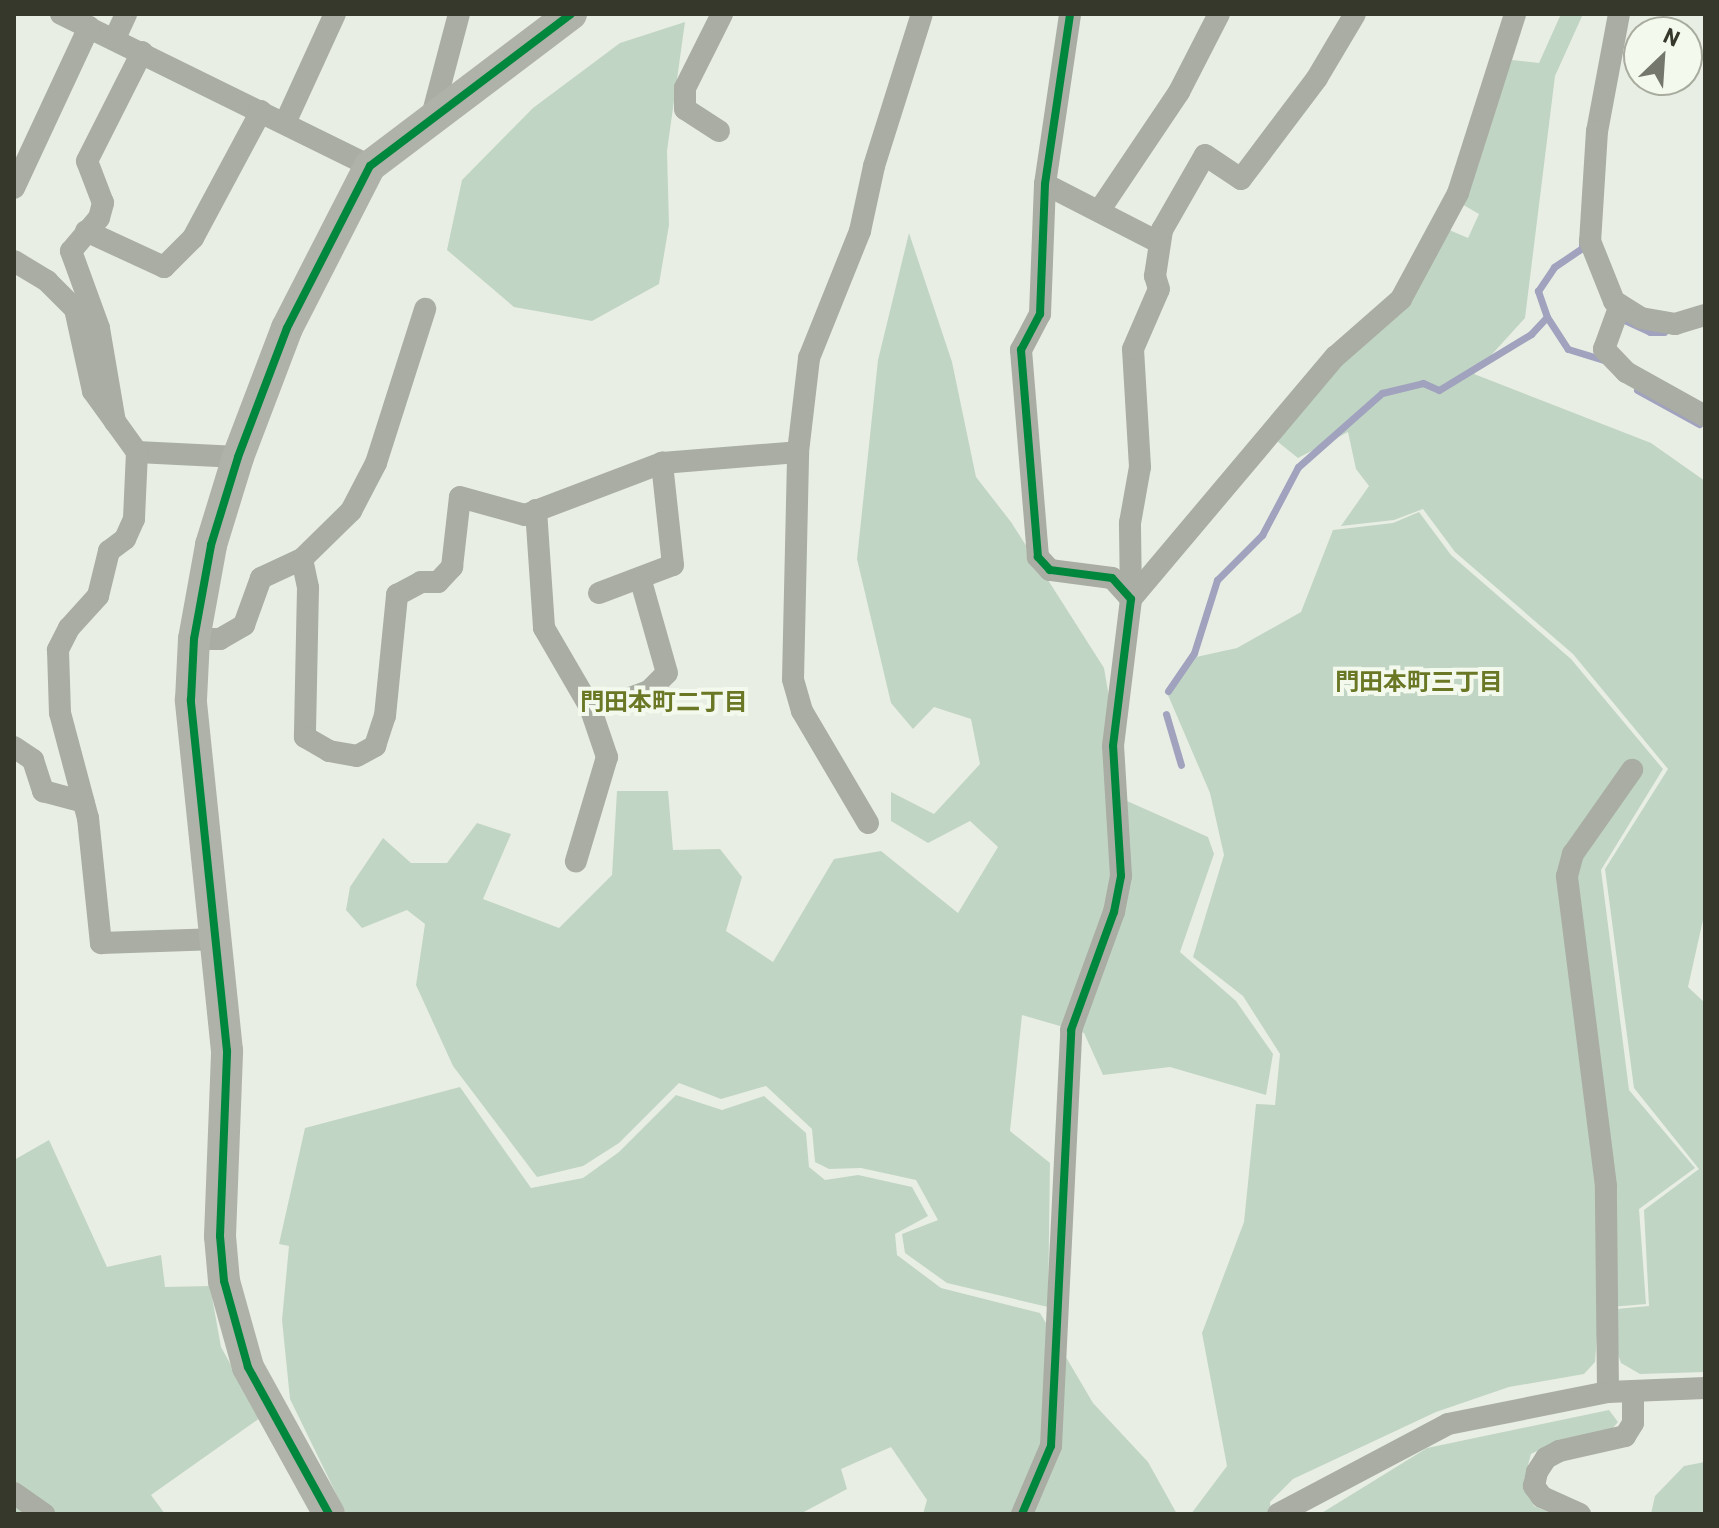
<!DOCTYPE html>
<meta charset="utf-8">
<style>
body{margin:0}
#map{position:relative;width:1719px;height:1528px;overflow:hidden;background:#e9eee4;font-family:Barlow,"Noto Sans JP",sans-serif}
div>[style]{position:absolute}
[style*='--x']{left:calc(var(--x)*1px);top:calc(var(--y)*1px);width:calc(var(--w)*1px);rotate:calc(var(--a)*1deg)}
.green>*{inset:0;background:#c1d5c4}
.stream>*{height:7px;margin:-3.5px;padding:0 3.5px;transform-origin:3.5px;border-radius:3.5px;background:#a0a2be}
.street>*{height:22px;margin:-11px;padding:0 11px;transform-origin:11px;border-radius:11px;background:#a9ada3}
.secondary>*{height:32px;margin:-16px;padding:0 16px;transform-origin:16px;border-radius:16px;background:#afb2a8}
.cycleway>*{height:8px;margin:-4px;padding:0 4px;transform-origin:4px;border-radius:4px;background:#00873e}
span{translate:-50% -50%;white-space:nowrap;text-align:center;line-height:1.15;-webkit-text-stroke:8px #f4f9ed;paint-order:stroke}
.neighbourhood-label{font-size:24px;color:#6a7826;font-weight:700}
.frame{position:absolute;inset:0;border:16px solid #35382b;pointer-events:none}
.north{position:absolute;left:1623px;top:16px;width:80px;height:80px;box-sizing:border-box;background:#f4f9ed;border:2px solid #a8ac9f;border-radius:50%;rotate:25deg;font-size:22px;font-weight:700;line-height:32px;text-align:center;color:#35382b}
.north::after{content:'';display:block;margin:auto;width:28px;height:36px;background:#74786c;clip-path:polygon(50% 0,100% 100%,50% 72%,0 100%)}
</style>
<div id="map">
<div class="green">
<i style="clip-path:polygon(1561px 14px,1583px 14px,1555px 76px,1525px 318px,1474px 374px,1651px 443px,1705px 481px,1705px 911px,1688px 987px,1705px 1003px,1705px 1372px,1640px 1374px,1621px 1363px,1614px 1344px,1616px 1309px,1649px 1306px,1644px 1210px,1699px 1169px,1634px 1088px,1605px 869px,1668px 769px,1573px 654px,1455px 552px,1423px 509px,1394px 520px,1341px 526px,1369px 486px,1356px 469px,1348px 432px,1298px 458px,1278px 442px,1282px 429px,1447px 229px,1468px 238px,1479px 214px,1460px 203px,1512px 60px,1539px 63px)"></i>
<i style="clip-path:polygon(685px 22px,667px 151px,669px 225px,659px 284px,592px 321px,514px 307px,447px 250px,462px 180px,533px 108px,620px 43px)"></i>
<i style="clip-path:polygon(909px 233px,952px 362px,976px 477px,1011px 522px,1104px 668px,1127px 801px,1208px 837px,1214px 854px,1180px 952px,1236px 1001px,1273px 1054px,1266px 1095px,1170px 1067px,1103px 1075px,1084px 1033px,1022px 1015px,1010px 1131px,1050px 1163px,1048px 1307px,947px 1283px,905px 1253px,902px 1234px,938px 1220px,916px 1180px,861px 1168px,829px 1169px,815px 1162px,812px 1129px,766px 1086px,721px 1099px,679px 1083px,619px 1143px,583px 1166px,537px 1177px,453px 1066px,416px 985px,425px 924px,407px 910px,362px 928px,346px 910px,350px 887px,383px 838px,411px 863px,447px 863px,477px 823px,511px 834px,483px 899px,559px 928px,612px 875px,617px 791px,668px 791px,673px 850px,720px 849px,742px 877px,726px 931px,773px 962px,834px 859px,881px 851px,958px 913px,998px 847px,970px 821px,928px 843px,891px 821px,891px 792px,934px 814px,980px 764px,971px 719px,934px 707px,913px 729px,891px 703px,857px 559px,878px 360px)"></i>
<i style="clip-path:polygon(1419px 512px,1451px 555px,1571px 659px,1663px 769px,1601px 870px,1629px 1090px,1695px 1168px,1639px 1209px,1646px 1304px,1599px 1308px,1595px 1362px,1584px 1374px,1509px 1387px,1436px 1412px,1293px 1479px,1270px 1502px,1271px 1514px,1191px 1514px,1227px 1466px,1202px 1333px,1244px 1222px,1256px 1104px,1275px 1105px,1280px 1054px,1243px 996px,1193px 957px,1224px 855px,1210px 793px,1168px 695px,1196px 657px,1237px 648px,1301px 612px,1333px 530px,1393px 523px)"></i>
<i style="clip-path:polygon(460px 1087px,531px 1188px,583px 1178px,619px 1152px,676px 1095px,722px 1110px,764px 1096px,806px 1133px,809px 1167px,825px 1180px,858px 1175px,912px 1187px,928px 1216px,895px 1234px,897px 1255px,941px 1288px,1040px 1313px,1093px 1403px,1148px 1462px,1177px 1514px,923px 1514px,927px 1500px,891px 1447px,841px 1469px,847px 1489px,800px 1514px,346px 1514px,290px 1399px,282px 1320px,289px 1246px,279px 1244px,305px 1128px)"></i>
<i style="clip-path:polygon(49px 1140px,107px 1267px,161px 1255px,165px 1287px,210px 1286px,221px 1347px,260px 1418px,151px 1495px,165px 1514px,14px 1514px,14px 1160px)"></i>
<i style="clip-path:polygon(1609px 1410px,1618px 1422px,1611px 1430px,1555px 1442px,1531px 1454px,1524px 1480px,1534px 1506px,1553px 1514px,1320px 1514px,1427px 1448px)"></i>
<i style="clip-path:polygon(1705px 1462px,1705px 1514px,1651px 1514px,1655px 1496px,1684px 1466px)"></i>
</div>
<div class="stream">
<i style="--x:1547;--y:317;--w:38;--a:57"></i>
<i style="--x:1568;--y:349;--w:38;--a:17"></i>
<i style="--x:1620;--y:318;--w:33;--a:25"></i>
<i style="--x:1650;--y:332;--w:14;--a:0"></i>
<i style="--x:1637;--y:390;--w:71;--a:28.7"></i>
<i style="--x:1168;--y:691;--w:46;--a:-55.6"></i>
<i style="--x:1194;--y:653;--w:77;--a:-72.5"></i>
<i style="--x:1217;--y:580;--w:64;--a:-45"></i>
<i style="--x:1262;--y:535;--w:77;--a:-62.1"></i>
<i style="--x:1298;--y:467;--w:112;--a:-41.4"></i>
<i style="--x:1382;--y:393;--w:42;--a:-13.7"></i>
<i style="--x:1423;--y:383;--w:17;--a:24"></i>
<i style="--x:1439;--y:390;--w:108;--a:-31.3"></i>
<i style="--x:1531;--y:334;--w:23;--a:-47"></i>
<i style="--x:1547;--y:317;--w:28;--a:-109"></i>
<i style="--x:1538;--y:291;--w:29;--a:-56"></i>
<i style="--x:1554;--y:267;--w:34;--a:-34"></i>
<i style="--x:1582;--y:248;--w:8;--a:-90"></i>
<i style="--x:1166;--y:714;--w:53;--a:73.6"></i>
</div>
<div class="street">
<i style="--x:61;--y:14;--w:344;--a:26.2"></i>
<i style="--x:1619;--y:14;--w:119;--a:100.6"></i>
<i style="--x:1597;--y:131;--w:110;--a:93.6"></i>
<i style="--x:1590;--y:241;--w:65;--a:68.2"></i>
<i style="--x:1614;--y:301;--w:32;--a:32"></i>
<i style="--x:1641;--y:318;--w:35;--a:10"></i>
<i style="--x:1675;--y:324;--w:31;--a:-17"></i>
<i style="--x:115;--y:38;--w:26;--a:-65"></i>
<i style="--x:432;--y:116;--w:106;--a:-75.2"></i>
<i style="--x:285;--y:123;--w:120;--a:-65.4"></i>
<i style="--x:719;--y:131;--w:40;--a:-147.1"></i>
<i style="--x:685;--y:109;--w:21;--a:-90"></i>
<i style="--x:685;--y:88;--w:83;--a:-63.4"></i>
<i style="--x:1045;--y:184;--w:127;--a:27.2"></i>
<i style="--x:14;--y:188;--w:178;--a:-65"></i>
<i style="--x:1099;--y:211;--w:143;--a:-56.1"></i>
<i style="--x:1179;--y:92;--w:88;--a:-62.9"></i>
<i style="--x:86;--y:231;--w:86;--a:24.8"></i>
<i style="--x:164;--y:267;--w:41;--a:-45"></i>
<i style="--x:193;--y:238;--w:144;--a:-61.8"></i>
<i style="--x:14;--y:261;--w:39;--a:31"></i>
<i style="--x:47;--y:281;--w:40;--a:45"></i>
<i style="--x:75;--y:309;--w:84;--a:77.6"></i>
<i style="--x:93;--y:391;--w:75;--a:54.2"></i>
<i style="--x:137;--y:452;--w:101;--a:2.8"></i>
<i style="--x:1620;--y:305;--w:47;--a:110"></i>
<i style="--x:1604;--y:349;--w:32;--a:46"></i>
<i style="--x:1626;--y:372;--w:90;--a:29.1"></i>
<i style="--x:115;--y:422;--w:95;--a:-99.7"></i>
<i style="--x:99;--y:328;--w:82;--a:-110"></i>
<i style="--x:71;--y:251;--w:43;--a:-49.7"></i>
<i style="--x:99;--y:218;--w:16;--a:-75"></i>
<i style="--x:103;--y:203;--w:45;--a:-110.9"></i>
<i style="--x:87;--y:161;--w:122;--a:-63.2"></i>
<i style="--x:137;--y:452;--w:67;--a:92.6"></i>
<i style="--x:134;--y:519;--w:22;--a:114"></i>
<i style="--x:125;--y:539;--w:20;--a:143"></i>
<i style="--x:109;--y:551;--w:46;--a:103.7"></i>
<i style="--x:98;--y:596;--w:43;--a:132.2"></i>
<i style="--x:69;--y:628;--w:25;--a:117"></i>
<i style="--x:58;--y:650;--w:63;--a:88.2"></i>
<i style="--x:60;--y:713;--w:109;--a:75.1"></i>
<i style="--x:88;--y:818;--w:126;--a:84.1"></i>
<i style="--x:101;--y:943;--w:117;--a:-2"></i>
<i style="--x:536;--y:510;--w:118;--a:86.1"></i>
<i style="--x:544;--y:628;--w:91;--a:59.8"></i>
<i style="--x:590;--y:707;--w:53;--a:71.2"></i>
<i style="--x:607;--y:757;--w:109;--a:106.6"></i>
<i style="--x:302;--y:559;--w:69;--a:-44.4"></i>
<i style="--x:351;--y:511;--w:54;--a:-62.5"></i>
<i style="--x:376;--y:463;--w:162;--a:-72.3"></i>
<i style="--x:599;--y:593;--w:79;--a:-20.7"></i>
<i style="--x:673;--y:565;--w:103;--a:-96.2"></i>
<i style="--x:1131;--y:599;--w:317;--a:-49.9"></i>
<i style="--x:1335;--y:357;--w:88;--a:-41.3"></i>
<i style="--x:1401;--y:299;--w:120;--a:-61.7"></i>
<i style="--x:1458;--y:193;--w:188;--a:-72.3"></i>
<i style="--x:1131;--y:599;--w:76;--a:-90.8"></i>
<i style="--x:1130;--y:523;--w:57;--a:-79.9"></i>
<i style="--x:1140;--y:467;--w:118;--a:-93.4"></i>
<i style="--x:1133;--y:349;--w:65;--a:-66.6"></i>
<i style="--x:1159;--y:289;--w:14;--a:-107"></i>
<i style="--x:1155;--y:276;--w:47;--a:-81.3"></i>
<i style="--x:1162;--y:230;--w:86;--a:-60.2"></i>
<i style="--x:1205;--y:155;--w:43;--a:33.7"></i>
<i style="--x:1241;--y:179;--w:126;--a:-53"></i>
<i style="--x:1317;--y:78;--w:74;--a:-59.3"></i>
<i style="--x:194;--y:639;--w:26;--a:0"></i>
<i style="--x:220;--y:639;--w:28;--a:-30"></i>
<i style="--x:244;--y:625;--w:50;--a:-70.1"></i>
<i style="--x:261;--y:578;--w:45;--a:-24.9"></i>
<i style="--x:302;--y:559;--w:30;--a:78"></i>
<i style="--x:308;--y:588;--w:149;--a:91.2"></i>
<i style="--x:305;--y:737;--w:28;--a:30"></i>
<i style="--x:329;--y:751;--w:28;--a:10"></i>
<i style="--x:357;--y:756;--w:21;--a:-29"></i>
<i style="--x:375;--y:746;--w:32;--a:-72"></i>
<i style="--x:385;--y:716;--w:122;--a:-84.3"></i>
<i style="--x:397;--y:595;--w:27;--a:-28"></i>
<i style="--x:421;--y:582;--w:17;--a:0"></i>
<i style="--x:438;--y:582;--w:21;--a:-47"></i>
<i style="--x:452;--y:567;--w:70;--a:-83.5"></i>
<i style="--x:460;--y:497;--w:67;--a:15.5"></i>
<i style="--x:525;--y:515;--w:147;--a:-20.8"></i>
<i style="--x:662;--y:463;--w:136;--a:-4.6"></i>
<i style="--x:627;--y:699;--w:23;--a:-20"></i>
<i style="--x:649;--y:691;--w:25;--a:-45"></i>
<i style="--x:667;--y:673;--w:96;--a:-105.8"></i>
<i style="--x:14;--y:747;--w:23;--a:34"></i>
<i style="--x:33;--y:760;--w:33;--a:72"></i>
<i style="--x:43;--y:791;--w:42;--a:15"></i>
<i style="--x:868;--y:823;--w:130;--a:-120.5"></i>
<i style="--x:802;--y:711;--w:33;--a:-106"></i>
<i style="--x:793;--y:679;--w:227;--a:-88.7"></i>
<i style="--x:798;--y:452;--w:95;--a:-83.3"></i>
<i style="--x:809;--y:358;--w:137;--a:-68.1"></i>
<i style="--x:860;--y:231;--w:66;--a:-77.8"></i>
<i style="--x:874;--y:166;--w:159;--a:-72.5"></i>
<i style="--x:1608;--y:1392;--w:206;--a:-90.6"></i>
<i style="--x:1606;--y:1186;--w:312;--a:-97.2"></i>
<i style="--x:1567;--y:876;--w:23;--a:-75"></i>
<i style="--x:1573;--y:854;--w:103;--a:-54.9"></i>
<i style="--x:14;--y:1493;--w:37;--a:35"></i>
<i style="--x:1022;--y:1514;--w:74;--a:-66.9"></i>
<i style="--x:1051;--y:1446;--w:416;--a:-87.2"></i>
<i style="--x:1071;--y:1030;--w:126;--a:-70"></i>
<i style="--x:1114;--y:912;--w:37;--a:-79"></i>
<i style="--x:1121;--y:876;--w:130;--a:-93.5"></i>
<i style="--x:1113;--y:746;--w:148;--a:-83"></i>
<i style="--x:1131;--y:599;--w:28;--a:-132"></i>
<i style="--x:1112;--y:578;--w:63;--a:-172.6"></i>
<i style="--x:1050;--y:570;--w:18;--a:-133"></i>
<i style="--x:1038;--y:557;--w:208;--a:-94.7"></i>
<i style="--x:1021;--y:350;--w:41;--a:-62.2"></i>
<i style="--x:1040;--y:314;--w:130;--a:-87.8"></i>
<i style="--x:1045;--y:184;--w:172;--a:-81.6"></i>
<i style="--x:1278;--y:1514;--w:192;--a:-27.9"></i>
<i style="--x:1448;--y:1424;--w:163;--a:-11.3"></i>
<i style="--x:1608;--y:1392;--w:97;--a:-2.4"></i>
<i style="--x:1580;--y:1514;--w:42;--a:-155.9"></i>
<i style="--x:1542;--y:1497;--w:14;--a:-126"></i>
<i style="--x:1534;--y:1486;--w:14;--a:-78"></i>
<i style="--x:1537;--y:1472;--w:17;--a:-57"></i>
<i style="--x:1546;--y:1458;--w:15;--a:-28"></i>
<i style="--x:1559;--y:1451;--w:68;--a:-12.8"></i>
<i style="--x:1625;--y:1436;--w:15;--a:-58"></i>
<i style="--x:1633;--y:1423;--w:32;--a:-90"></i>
</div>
<div class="secondary">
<i style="--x:329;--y:1514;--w:168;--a:-118.9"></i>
<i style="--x:248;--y:1367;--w:89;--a:-105.6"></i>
<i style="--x:224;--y:1281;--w:45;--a:-95.1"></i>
<i style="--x:220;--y:1236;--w:185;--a:-87.8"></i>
<i style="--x:227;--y:1051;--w:353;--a:-95.9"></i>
<i style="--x:191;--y:700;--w:61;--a:-87.2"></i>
<i style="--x:194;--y:639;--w:96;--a:-79.7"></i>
<i style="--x:211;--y:545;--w:92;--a:-72.9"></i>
<i style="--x:238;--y:457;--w:138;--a:-69.2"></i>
<i style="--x:287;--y:328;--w:182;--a:-62.9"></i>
<i style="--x:370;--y:166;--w:252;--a:-37.1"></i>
</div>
<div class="cycleway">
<i style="--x:329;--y:1514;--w:168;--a:-118.9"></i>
<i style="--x:248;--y:1367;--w:89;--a:-105.6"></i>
<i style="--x:224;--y:1281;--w:45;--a:-95.1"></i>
<i style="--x:220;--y:1236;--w:185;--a:-87.8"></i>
<i style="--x:227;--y:1051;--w:353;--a:-95.9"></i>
<i style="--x:191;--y:700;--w:61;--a:-87.2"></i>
<i style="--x:194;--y:639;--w:96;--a:-79.7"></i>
<i style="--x:211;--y:545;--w:92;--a:-72.9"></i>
<i style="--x:238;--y:457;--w:138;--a:-69.2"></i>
<i style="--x:287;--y:328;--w:182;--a:-62.9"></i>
<i style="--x:370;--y:166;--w:252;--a:-37.1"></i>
<i style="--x:1022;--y:1514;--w:74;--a:-66.9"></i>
<i style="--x:1051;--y:1446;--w:416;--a:-87.2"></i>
<i style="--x:1071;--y:1030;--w:126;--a:-70"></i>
<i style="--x:1114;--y:912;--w:37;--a:-79"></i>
<i style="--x:1121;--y:876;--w:130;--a:-93.5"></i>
<i style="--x:1113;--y:746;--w:148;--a:-83"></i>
<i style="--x:1131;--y:599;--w:28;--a:-132"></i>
<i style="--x:1112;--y:578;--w:63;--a:-172.6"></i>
<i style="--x:1050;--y:570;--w:18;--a:-133"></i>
<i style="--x:1038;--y:557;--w:208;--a:-94.7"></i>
<i style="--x:1021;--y:350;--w:41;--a:-62.2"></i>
<i style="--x:1040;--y:314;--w:130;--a:-87.8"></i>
<i style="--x:1045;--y:184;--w:172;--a:-81.6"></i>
</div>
<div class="neighbourhood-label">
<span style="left:1419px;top:681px">門田本町三丁目</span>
<span style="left:664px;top:701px">門田本町二丁目</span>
</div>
<div class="frame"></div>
<div class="north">N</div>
</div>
